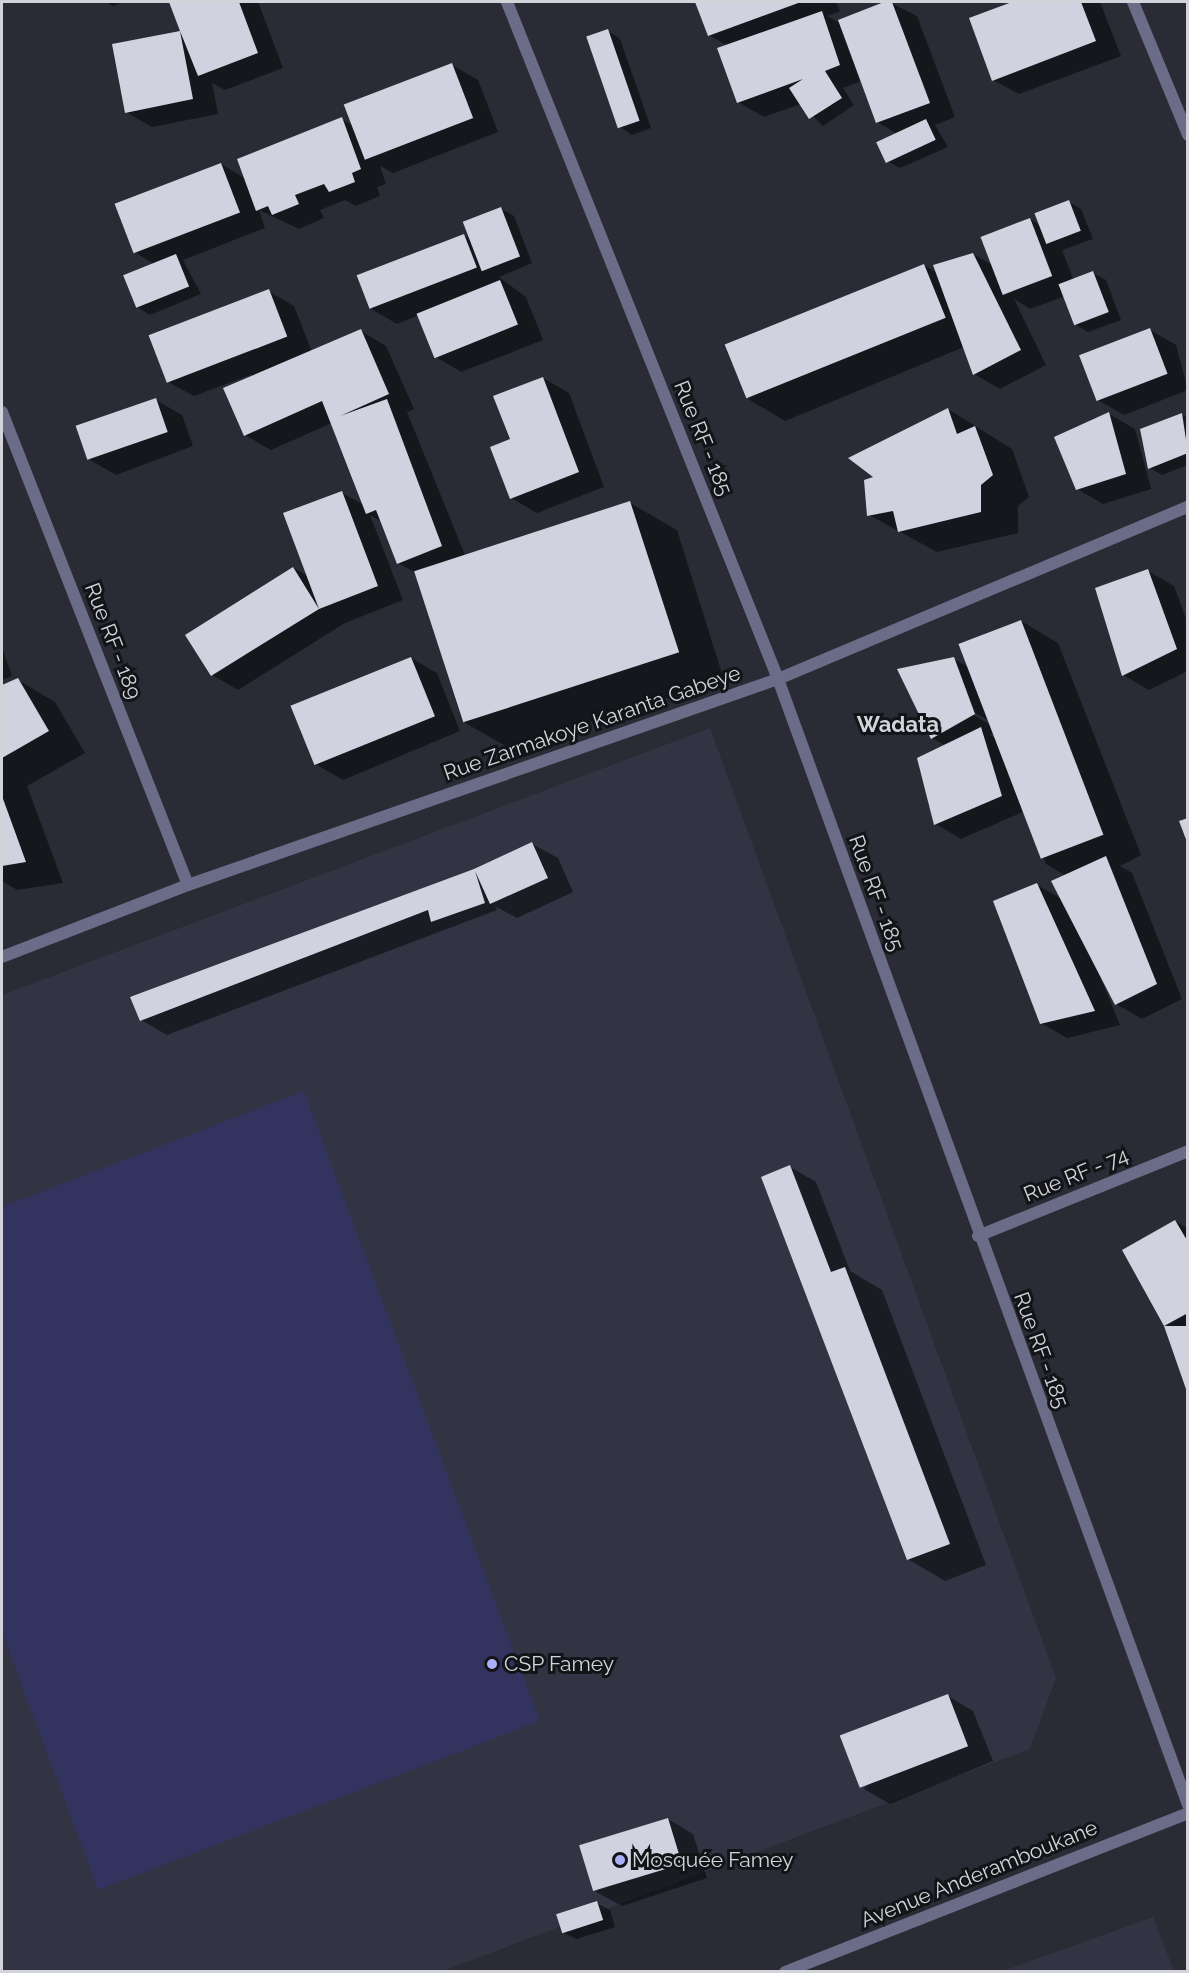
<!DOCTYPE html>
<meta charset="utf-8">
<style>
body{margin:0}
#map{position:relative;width:1189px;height:1973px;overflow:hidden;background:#2a2b35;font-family:Raleway,sans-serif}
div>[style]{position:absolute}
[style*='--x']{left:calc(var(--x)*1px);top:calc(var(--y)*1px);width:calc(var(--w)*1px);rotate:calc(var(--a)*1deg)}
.built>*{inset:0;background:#323343}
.green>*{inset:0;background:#33335f}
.shadow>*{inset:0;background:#0007}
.building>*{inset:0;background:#d1d2e0;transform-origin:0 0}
.minor>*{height:12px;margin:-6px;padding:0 6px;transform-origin:6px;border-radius:6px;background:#6b6d88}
.tertiary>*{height:12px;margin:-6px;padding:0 6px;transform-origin:6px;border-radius:6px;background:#6b6d88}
.dots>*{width:16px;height:16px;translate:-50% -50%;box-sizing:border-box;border:3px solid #131418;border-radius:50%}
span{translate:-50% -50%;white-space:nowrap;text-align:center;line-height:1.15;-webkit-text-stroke:6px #131418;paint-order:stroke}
.street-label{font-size:21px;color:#d3d4da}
.poi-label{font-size:21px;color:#d3d4da}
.left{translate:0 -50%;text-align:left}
.neighbourhood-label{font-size:22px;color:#d3d4da;font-weight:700}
.frame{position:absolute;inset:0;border:3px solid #d3d4da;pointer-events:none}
</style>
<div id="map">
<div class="built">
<i style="clip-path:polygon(710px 728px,1056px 1678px,1030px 1749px,443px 1971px,2px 1972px,2px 995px)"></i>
<i style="clip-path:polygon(1153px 1917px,1174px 1971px,1003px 1971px)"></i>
</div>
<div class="green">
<i style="clip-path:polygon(304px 1091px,540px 1721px,98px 1890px,2px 1632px,2px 1207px)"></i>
</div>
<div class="shadow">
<i style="clip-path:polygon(106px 2px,123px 2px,113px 6px)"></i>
<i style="clip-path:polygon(170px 2px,258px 2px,283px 68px,225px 90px,212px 83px,218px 114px,152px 127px,126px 112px,113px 45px,182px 32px)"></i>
<i style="clip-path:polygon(697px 2px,836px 2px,840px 11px,827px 16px,840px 23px,889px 2px,917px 16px,955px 117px,935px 125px,948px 147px,900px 168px,887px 161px,896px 133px,877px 122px,862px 81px,843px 88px,854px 105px,823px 126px,801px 104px,764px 117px,738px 102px,728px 46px,709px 35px)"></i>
<i style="clip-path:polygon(1017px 2px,1100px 2px,1121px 56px,1019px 94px,993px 80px,971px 19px)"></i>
<i style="clip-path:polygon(608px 31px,620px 39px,651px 128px,632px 135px,620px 127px)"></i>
<i style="clip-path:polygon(452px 65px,478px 80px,498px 132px,393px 173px,380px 166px,386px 184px,377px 187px,380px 196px,356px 206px,345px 200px,320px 210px,324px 218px,299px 229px,259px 210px,265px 228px,183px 260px,201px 294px,150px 315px,137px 307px,154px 264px,136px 253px,221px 164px,246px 179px,341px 119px,354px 126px)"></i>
<i style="clip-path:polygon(1069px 202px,1081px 209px,1093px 239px,1062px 250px,1074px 281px,1093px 273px,1106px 280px,1121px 320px,1088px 332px,1076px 325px,1065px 296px,1030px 309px,1014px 299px,1046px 365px,1000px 389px,974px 374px,964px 347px,785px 421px,748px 399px,924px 265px,937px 273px,973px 254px,994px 266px,1030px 219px,1041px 226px)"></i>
<i style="clip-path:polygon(501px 209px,514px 216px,532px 263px,499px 277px,526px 297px,543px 340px,461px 372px,436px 357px,419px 315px,397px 324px,371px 309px,464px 235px,471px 240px)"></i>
<i style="clip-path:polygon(268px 291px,294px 306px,312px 352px,361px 331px,386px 346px,414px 409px,407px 412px,465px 555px,630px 503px,677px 530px,724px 680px,509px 748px,462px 721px,416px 573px,398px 563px,382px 522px,370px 515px,403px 600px,345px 623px,238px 690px,212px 675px,187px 635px,294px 568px,309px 577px,342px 493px,364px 505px,332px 423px,271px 450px,245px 435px,253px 374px,194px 396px,168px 382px)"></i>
<i style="clip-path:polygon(1150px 330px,1176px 345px,1188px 390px,1124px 415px,1098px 400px)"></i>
<i style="clip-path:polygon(543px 378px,569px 393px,604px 487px,537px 513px,511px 498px)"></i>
<i style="clip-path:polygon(156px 400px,182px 415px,193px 446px,116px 475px,90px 460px)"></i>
<i style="clip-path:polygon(948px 409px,1012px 449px,1029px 497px,1018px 506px,1018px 533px,937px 552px,869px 515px)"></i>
<i style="clip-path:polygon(1109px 414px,1135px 429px,1151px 489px,1103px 504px,1077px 489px)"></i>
<i style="clip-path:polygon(1182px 415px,1188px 418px,1188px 465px,1162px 475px,1150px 468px)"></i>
<i style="clip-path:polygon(1148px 571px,1174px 586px,1188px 624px,1188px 671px,1149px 690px,1123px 675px)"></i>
<i style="clip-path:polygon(evenodd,1021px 621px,1058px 643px,1141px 855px,1120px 866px,1132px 873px,1182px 999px,1142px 1019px,1116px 1004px,1092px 957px,1120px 1025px,1067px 1038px,1041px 1023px,1037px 885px,1062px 899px,1066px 876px,1046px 864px,1025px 811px,961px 839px,936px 824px,946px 746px,932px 738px,954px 659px,970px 668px,1021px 621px,969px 709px,991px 722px,991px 725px,968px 712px,969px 709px,1021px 621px,995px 732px,997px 739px,990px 735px,995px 732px)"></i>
<i style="clip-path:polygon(2px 648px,12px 676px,2px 680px)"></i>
<i style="clip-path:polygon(411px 658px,437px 673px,460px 731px,343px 780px,317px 765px)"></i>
<i style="clip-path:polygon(18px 680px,55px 702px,85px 753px,27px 786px,63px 883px,17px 890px,2px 881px,2px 687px)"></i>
<i style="clip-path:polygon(532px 844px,558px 858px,573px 892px,517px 918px,495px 906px,497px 910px,167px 1035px,141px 1020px,132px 998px,475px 870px)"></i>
<i style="clip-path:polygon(790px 1167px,816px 1182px,850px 1271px,882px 1290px,986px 1565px,945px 1581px,908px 1559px)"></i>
<i style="clip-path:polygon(1175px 1221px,1188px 1229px,1188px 1389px,1169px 1328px,1124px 1250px)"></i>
<i style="clip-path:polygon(948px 1696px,973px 1711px,993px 1761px,890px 1804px,864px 1789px)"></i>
<i style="clip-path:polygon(668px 1819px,693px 1834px,707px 1878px,622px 1906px,596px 1892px)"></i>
<i style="clip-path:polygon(597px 1903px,610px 1910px,615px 1927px,576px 1939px,563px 1932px)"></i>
</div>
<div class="building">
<i style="clip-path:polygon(169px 2px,239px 2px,258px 53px,198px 76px,180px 31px,193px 99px,125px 113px,112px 44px,180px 31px)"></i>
<i style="clip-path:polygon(695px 2px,801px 2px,708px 36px)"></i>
<i style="clip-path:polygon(884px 2px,892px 2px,930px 103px,876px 123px,838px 20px)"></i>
<i style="clip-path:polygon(1012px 2px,1081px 2px,1096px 41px,992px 81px,969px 18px)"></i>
<i style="clip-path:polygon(822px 11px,840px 65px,825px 71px,842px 98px,809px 119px,789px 88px,803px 79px,737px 103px,717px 48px)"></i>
<i style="left:608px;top:29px;width:97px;height:23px;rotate:71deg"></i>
<i style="left:452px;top:63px;width:59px;height:116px;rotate:69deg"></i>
<i style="clip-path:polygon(342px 117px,361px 169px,352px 173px,355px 182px,329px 192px,324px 184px,295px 195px,299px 204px,272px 215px,268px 206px,256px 211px,237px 159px)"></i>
<i style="left:926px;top:119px;width:23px;height:55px;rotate:65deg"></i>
<i style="left:221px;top:163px;width:53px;height:114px;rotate:69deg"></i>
<i style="left:1069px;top:200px;width:33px;height:37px;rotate:69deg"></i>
<i style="left:501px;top:207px;width:53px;height:41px;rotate:69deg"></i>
<i style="left:1030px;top:218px;width:62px;height:53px;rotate:69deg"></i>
<i style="left:464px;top:234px;width:36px;height:115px;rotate:69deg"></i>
<i style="clip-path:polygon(973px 253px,1021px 350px,973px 375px,933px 265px)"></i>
<i style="left:176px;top:254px;width:35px;height:57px;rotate:68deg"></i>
<i style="left:924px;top:264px;width:58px;height:215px;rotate:68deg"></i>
<i style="left:1093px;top:271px;width:44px;height:37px;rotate:69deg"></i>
<i style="left:500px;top:280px;width:48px;height:90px;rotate:68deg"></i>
<i style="left:269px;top:289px;width:51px;height:129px;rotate:69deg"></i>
<i style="left:1150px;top:328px;width:49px;height:76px;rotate:69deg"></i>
<i style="clip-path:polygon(361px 329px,389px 394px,340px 416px,387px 399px,442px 546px,397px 564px,376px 510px,366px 514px,322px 401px,244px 436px,223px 388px)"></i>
<i style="clip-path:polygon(543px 377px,579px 472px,510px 499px,490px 447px,510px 439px,493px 396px)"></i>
<i style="left:156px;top:398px;width:36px;height:85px;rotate:71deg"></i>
<i style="clip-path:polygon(948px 408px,957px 434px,975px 426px,993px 475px,981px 485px,981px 512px,898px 532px,893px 511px,867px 516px,864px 480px,873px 477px,848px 458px)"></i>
<i style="clip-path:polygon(1109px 412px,1126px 474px,1076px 490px,1054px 437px)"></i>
<i style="clip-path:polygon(1182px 413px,1188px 453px,1148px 469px,1140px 429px)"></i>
<i style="clip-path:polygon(342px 491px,378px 586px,319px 609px,211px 676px,185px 635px,293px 567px,319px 609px,283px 513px)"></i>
<i style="left:630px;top:501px;width:159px;height:227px;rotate:72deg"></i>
<i style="clip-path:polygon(1148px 569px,1177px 649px,1122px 676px,1095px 588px)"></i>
<i style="left:1021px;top:620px;width:230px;height:67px;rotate:69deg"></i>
<i style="left:411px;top:657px;width:64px;height:130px;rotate:68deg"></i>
<i style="clip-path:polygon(954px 657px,975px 714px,931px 739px,897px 669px)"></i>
<i style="clip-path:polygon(18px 678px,49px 731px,2px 758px,2px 685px)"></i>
<i style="clip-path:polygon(981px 727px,1002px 796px,934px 825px,917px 758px)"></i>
<i style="clip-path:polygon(2px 796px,26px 862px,2px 866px)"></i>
<i style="clip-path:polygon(1188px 818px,1188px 842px,1187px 842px,1179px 821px)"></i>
<i style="clip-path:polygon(532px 842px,548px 878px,490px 904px,475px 871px,485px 903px,431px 922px,428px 910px,140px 1021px,130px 997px,474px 869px)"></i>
<i style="clip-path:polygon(1106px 856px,1157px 984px,1115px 1005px,1051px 881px)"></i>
<i style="clip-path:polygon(1037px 883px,1095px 1011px,1040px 1024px,993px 901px)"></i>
<i style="clip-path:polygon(790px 1165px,831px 1272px,845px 1267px,950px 1544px,907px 1560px,761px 1177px)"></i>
<i style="clip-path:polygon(1175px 1220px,1188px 1242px,1188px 1313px,1164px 1326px,1188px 1326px,1187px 1392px,1164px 1326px,1122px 1250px)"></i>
<i style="left:948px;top:1694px;width:56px;height:116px;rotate:69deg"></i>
<i style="left:668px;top:1818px;width:48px;height:93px;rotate:73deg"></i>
<i style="left:597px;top:1901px;width:20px;height:43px;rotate:72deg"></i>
</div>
<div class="minor">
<i style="--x:507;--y:2;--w:729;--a:68.18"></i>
<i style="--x:778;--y:679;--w:1198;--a:69.99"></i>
<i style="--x:1133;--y:2;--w:144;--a:67.5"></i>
<i style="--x:2;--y:412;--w:508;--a:68.53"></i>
<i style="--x:2;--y:957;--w:199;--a:-21.2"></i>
<i style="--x:188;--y:885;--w:625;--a:-19.25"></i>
<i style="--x:778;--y:679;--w:445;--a:-22.8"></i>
<i style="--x:978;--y:1236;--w:227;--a:-22"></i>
</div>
<div class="tertiary">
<i style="--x:785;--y:1972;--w:433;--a:-21.5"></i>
</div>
<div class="dots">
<i style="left:492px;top:1664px;background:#acaffb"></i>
<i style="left:620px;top:1860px;background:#acaffb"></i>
</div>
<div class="street-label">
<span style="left:703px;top:438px;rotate:68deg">Rue RF - 185</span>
<span style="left:113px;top:641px;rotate:69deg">Rue RF - 189</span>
<span style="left:592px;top:723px;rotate:-19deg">Rue Zarmakoye Karanta Gabeye</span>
<span style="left:876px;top:893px;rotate:70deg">Rue RF - 185</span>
<span style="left:1076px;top:1175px;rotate:-22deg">Rue RF - 74</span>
<span style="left:1041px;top:1350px;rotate:70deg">Rue RF - 185</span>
<span style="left:979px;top:1874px;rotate:-22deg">Avenue Anderamboukane</span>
</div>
<div class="poi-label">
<span class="left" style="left:504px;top:1664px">CSP Famey</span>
<span class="left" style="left:632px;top:1860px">Mosquée Famey</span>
</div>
<div class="neighbourhood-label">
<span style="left:898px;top:725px">Wadata</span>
</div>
<div class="frame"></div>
</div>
